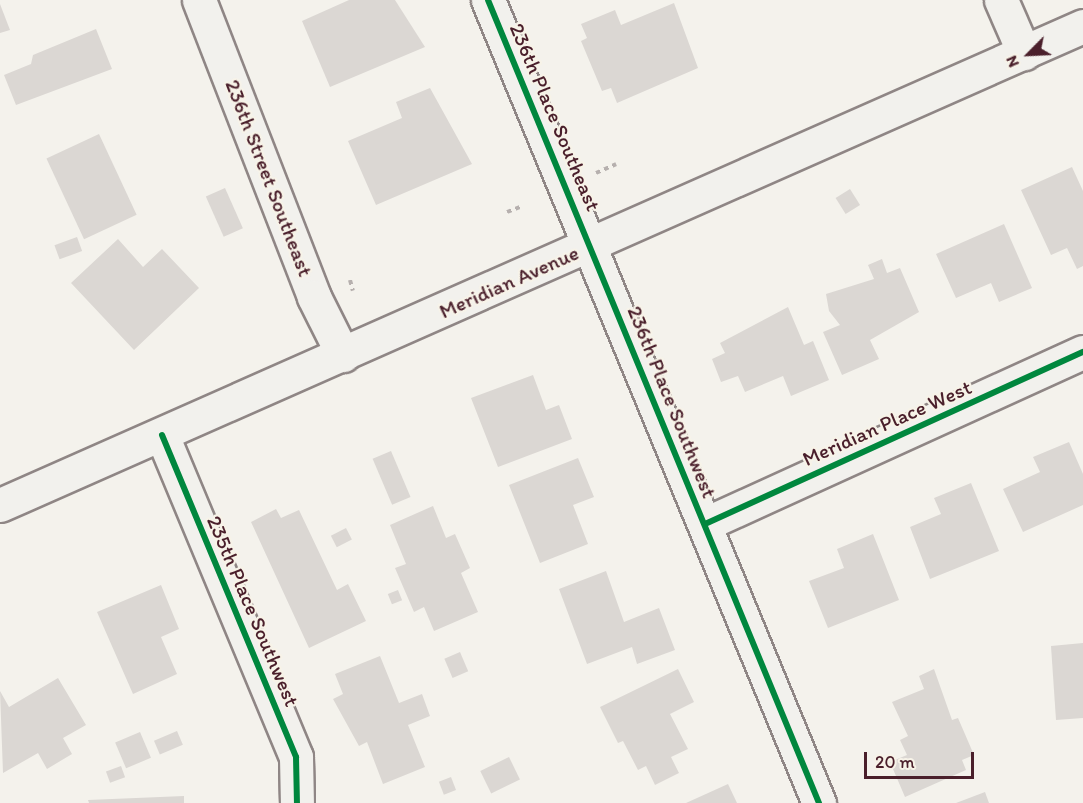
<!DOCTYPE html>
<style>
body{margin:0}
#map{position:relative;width:1083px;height:803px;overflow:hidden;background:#f4f2ec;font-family:Itim,sans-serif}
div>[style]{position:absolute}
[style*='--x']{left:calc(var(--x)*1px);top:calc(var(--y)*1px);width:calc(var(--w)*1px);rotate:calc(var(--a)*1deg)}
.building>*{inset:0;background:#dbd7d3;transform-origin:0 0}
.path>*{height:4px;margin-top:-2px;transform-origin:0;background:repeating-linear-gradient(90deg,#b6b0ae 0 4.5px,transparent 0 9px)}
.roads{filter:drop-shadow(2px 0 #8f8685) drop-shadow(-2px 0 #8f8685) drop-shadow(0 2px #8f8685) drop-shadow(0 -2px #8f8685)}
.minor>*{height:33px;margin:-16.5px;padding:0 16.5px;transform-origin:16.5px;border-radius:16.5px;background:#f2f1ed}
.secondary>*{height:33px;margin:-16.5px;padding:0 16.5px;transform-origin:16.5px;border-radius:16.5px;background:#f2f1ed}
.cycleway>*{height:6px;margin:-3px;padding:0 3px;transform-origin:3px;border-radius:3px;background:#00873e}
span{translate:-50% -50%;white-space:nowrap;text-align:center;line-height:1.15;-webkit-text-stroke:4.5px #f7f3e8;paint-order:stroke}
.street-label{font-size:21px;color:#4a1f2b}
.north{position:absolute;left:999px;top:24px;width:60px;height:60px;-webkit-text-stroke:4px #f7f3e8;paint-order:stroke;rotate:246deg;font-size:16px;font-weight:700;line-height:24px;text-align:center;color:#4a1f2b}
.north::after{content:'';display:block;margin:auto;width:21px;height:27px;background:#4a1f2b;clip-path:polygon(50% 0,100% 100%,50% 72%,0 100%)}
.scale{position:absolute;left:864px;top:752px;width:110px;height:27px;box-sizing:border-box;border:3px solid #4a1f2b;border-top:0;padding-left:8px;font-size:18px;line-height:21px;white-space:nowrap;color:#4a1f2b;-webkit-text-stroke:4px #f7f3e8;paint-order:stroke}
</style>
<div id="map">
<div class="building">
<i style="clip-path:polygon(349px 0,395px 0,425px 47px,330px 87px,302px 21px)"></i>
<i style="clip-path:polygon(674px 3px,698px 68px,617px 103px,611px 88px,602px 91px,581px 41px,587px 38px,581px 24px,615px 10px,621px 25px)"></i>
<i style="clip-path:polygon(0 4px,10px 30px,0 33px)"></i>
<i style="clip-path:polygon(96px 29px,112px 69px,16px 105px,4px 75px,31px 64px,33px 55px)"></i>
<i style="clip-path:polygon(430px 88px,472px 164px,376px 205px,348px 141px,402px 118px,396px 102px)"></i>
<i style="left:99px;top:134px;width:89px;height:58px;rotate:65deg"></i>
<i style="clip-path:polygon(1072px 167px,1083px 191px,1083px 266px,1077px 269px,1067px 248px,1051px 255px,1021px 190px)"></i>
<i style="left:225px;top:188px;width:44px;height:21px;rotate:66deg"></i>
<i style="left:850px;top:189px;width:19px;height:17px;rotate:58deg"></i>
<i style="clip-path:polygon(1004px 224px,1032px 288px,999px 302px,991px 283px,956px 298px,936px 254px)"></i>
<i style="left:77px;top:237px;width:15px;height:24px;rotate:70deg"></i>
<i style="clip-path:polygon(118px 239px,143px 267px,162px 249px,199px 288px,134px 350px,71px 283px)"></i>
<i style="clip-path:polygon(882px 259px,887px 273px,900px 268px,919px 312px,870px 340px,879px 359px,842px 375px,823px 332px,840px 325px,829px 311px,826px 294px,874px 279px,868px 265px)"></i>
<i style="clip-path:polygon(788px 307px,804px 345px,813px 341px,829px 380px,791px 396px,783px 376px,745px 392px,738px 376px,721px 382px,712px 359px,725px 353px,720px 343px)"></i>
<i style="clip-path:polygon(533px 375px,546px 410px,559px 405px,572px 439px,498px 467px,471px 398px)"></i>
<i style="clip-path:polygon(1069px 442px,1083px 474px,1083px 505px,1023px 532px,1003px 489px,1040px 472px,1033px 457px)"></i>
<i style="left:391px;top:451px;width:50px;height:20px;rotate:67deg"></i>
<i style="clip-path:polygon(578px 458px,594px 497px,573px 505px,588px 544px,540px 563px,509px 485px)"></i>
<i style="clip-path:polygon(971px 483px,999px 551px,930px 579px,910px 527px,941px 514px,934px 498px)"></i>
<i style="clip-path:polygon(433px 506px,446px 538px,455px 534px,470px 568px,461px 573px,478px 612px,434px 631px,424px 607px,414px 612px,395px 568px,406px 564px,390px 525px)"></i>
<i style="clip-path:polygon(276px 509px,281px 518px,299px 510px,337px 590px,348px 584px,366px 621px,309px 648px,251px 522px)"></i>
<i style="left:346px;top:528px;width:13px;height:17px;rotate:63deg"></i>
<i style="clip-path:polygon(873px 534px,899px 600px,828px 628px,809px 581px,844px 568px,837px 549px)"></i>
<i style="clip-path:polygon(606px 571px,624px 622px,659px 608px,675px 650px,637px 664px,632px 647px,587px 664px,559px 589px)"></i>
<i style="clip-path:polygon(161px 585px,179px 629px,161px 637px,177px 674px,133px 694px,97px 612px)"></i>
<i style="left:398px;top:590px;width:11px;height:11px;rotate:68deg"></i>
<i style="clip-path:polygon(1083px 643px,1083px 718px,1056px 720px,1051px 646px)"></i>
<i style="left:460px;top:652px;width:21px;height:17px;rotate:67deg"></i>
<i style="clip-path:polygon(380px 656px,399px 703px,422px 694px,430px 716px,408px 725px,425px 767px,383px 784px,367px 742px,359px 746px,333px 699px,343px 694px,335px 674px)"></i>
<i style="clip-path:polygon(678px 669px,694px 702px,670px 714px,688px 749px,671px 757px,679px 773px,655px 785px,646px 766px,638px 770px,623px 741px,618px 743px,600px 707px)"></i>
<i style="clip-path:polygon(934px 669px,952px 720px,958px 718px,974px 755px,962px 760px,966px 770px,905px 797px,890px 762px,907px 755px,900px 740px,908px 736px,892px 702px,924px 689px,919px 676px)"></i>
<i style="clip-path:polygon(58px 678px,86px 725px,63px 738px,72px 754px,47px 769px,38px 753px,3px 773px,0 691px,9px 707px)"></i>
<i style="left:177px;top:731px;width:15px;height:25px;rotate:67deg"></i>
<i style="left:140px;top:732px;width:28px;height:27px;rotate:67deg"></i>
<i style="left:509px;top:757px;width:25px;height:32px;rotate:64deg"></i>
<i style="left:121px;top:766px;width:12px;height:16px;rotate:70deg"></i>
<i style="left:451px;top:777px;width:14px;height:13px;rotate:69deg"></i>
<i style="clip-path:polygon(728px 784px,737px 803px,686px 803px)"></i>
<i style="clip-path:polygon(985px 792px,989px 803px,956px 803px)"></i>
<i style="clip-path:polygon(184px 796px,184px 803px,89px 803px,88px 800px)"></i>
</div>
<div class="path">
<i style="--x:596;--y:173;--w:22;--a:-24"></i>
<i style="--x:507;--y:212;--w:17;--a:-21"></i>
<i style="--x:350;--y:280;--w:11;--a:75"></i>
</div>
<div class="roads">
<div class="minor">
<i style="--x:199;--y:0;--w:318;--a:68.8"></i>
<i style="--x:314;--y:297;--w:65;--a:63.4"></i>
<i style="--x:488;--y:0;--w:869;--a:67.6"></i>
<i style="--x:1001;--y:0;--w:58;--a:66.5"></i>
<i style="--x:162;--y:435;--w:349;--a:67.4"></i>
<i style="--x:296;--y:757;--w:46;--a:88.8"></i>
<i style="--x:705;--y:524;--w:415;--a:-24.5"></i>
</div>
<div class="secondary">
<i style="--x:0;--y:505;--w:1184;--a:-23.86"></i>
</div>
</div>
<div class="cycleway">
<i style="--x:488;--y:0;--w:869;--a:67.6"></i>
<i style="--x:162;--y:435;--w:349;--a:67.4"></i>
<i style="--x:296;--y:757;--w:46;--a:88.8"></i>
<i style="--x:705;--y:524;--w:415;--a:-24.5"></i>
</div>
<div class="street-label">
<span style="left:555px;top:117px;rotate:67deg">236th Place Southeast</span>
<span style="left:269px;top:178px;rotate:69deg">236th Street Southeast</span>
<span style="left:509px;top:282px;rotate:-24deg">Meridian Avenue</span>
<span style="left:672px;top:402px;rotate:68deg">236th Place Southwest</span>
<span style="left:887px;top:423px;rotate:-24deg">Meridian Place West</span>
<span style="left:253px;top:611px;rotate:67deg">235th Place Southwest</span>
</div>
<div class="north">N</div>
<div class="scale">20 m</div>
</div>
